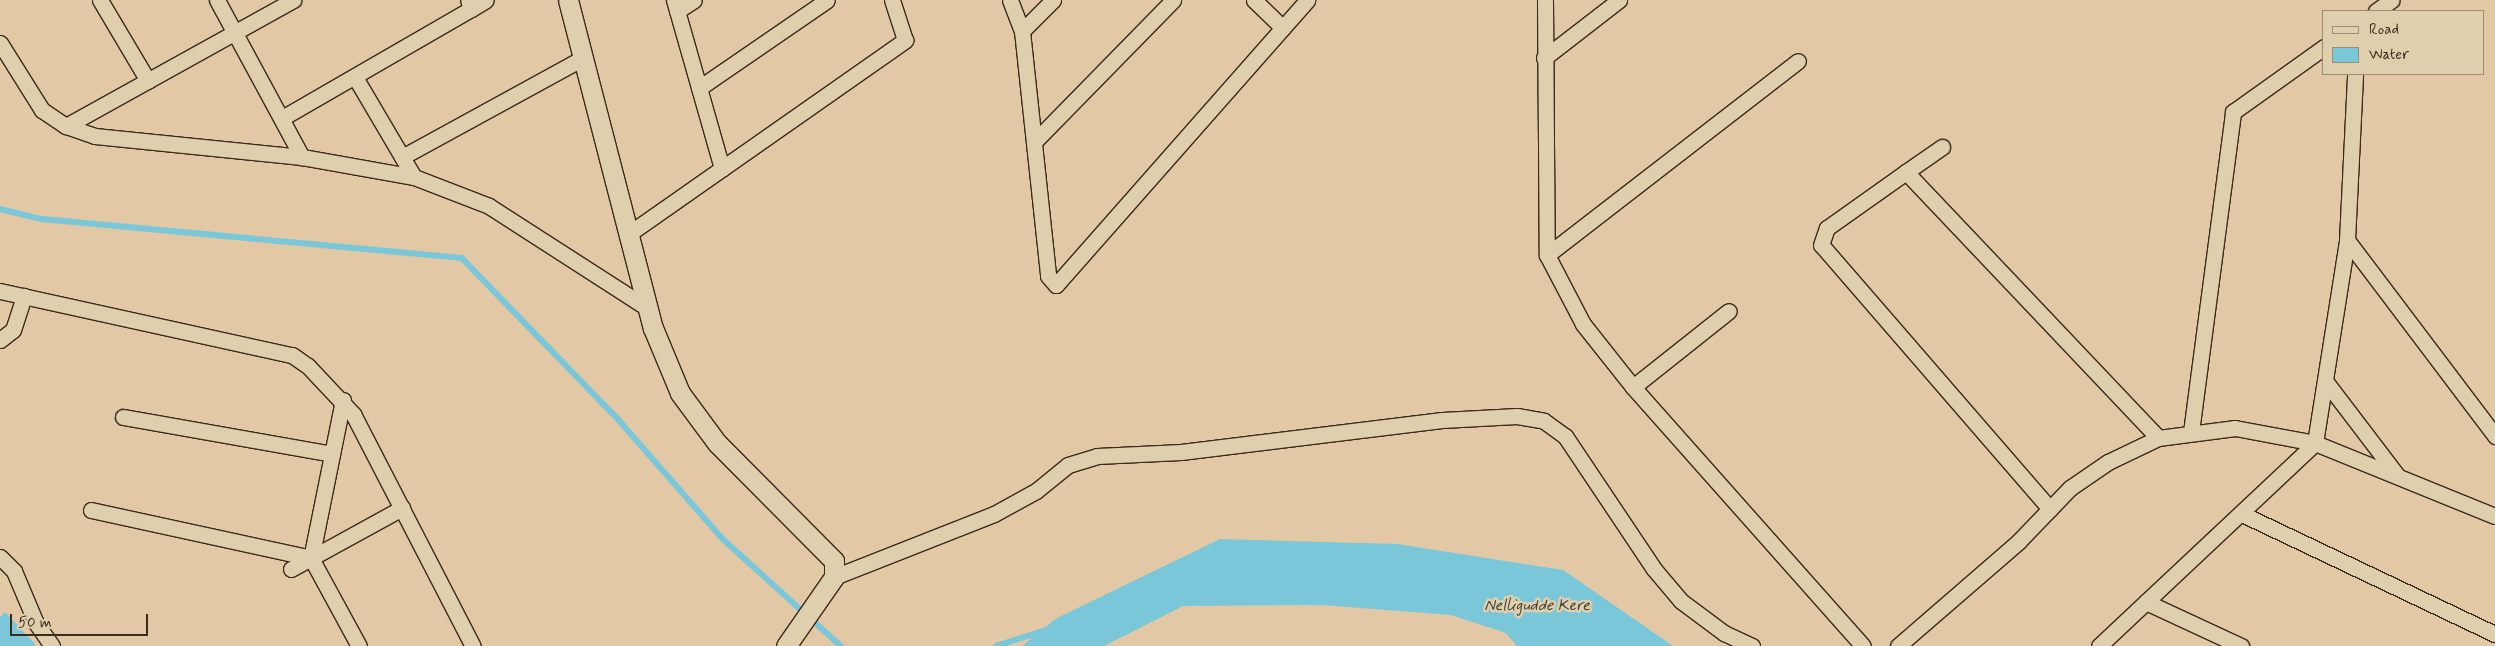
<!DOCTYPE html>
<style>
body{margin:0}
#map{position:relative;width:2495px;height:646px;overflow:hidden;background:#e2c8a5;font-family:Mynerve,sans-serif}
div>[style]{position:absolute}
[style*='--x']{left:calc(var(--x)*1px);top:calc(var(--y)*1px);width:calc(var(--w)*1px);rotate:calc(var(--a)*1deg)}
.water>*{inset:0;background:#7ac7da}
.stream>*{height:5.5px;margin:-2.75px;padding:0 2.75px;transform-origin:2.75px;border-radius:2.75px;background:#7ac7da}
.roads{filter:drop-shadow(1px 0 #3b2a1e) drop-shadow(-1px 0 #3b2a1e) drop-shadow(0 1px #3b2a1e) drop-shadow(0 -1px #3b2a1e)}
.minor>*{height:15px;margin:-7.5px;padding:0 7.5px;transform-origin:7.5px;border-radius:7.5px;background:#e0cfac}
.tertiary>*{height:19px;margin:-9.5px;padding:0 9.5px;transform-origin:9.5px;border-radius:9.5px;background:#e0cfac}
span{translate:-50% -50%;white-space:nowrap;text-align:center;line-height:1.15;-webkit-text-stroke:5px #e0cfac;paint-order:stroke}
.water-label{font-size:16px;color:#44423a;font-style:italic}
.legend{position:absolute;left:2322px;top:10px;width:162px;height:65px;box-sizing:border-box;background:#e0cfac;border:1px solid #9e8d73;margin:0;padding:6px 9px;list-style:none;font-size:15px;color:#3b2a1e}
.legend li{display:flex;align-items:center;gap:10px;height:25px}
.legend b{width:25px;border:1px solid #9e8d73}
.scale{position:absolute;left:10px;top:614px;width:138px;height:22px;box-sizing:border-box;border:2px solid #3b2a1e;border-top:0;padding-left:6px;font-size:15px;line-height:18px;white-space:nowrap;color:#3b2a1e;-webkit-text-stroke:4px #e0cfac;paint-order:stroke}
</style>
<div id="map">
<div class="water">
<i style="clip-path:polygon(1220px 539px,1397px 544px,1563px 570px,1673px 646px,1517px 646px,1506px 633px,1451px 615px,1322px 605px,1183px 606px,1104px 646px,1022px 646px,1057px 618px)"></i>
<i style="clip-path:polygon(5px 612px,34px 643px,36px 646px,0 646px,0 617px)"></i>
</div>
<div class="stream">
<i style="--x:0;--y:209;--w:43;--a:13.4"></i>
<i style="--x:42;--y:219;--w:422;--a:5.3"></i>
<i style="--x:462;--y:258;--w:224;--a:45.9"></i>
<i style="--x:618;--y:419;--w:159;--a:48.8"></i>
<i style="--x:723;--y:539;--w:159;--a:42.2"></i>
<i style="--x:996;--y:646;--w:52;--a:-17.7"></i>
</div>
<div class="roads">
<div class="minor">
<i style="--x:100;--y:0;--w:94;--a:59.3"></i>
<i style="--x:217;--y:0;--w:179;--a:61.6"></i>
<i style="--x:674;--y:0;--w:175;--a:74.1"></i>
<i style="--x:1010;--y:0;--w:33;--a:69"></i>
<i style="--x:1022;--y:31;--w:246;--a:83.9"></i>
<i style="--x:1048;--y:276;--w:12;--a:48"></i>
<i style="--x:1056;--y:285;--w:380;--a:-48.6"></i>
<i style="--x:1254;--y:0;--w:40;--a:44"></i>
<i style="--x:1545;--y:0;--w:255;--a:89.6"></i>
<i style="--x:1547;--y:255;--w:317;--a:-37.7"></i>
<i style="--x:471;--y:9;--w:17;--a:-31"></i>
<i style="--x:677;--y:11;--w:20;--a:-33"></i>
<i style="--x:2376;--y:11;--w:19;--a:-35"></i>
<i style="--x:1022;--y:31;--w:44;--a:-45"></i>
<i style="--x:0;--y:43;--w:79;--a:57.9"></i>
<i style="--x:42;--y:110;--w:29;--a:34"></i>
<i style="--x:66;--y:126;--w:31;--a:19"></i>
<i style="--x:95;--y:136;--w:208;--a:5.8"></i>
<i style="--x:302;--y:157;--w:114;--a:10.1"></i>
<i style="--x:1544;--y:58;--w:95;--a:-37.7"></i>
<i style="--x:355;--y:77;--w:116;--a:59.5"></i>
<i style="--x:414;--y:177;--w:80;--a:21.1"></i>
<i style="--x:489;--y:206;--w:188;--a:32.8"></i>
<i style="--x:699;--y:88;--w:155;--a:-34.5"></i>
<i style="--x:282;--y:118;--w:218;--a:-30"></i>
<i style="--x:471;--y:9;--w:9;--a:-108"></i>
<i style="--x:66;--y:126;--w:260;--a:-29"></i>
<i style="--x:1036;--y:140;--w:196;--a:-45.6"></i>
<i style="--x:402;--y:157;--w:206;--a:-28.7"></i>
<i style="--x:1906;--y:172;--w:44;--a:-34.8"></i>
<i style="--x:627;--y:235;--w:340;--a:-35"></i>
<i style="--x:905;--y:40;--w:42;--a:-108"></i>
<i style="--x:2347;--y:240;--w:246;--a:52.9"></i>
<i style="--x:1547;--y:255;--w:78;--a:62.4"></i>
<i style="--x:1583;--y:324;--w:80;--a:51.6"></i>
<i style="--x:1633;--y:387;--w:346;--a:48.4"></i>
<i style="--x:0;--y:291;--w:299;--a:12.4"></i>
<i style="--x:292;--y:355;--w:19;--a:35"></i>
<i style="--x:308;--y:366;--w:66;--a:46.8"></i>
<i style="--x:353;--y:414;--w:261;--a:62.7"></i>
<i style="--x:0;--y:340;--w:16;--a:-38"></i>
<i style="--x:13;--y:330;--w:36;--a:-72"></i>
<i style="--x:2326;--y:382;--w:116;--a:52.7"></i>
<i style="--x:1633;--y:387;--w:122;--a:-38.4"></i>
<i style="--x:343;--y:400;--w:161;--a:101.4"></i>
<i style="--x:311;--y:558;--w:100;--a:61.4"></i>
<i style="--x:123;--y:417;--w:212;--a:10"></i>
<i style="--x:2191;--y:432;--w:323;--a:-82.5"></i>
<i style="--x:2233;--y:112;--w:112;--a:-35.5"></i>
<i style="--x:2050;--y:509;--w:349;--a:-130.9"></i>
<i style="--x:1821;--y:245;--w:18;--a:-71"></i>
<i style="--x:1827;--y:228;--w:97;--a:-35.3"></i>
<i style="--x:1906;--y:172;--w:366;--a:46.5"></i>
<i style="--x:91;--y:510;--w:225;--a:12.3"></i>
<i style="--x:2242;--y:514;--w:280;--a:25.4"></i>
<i style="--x:0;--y:557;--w:20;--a:45"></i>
<i style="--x:14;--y:571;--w:56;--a:67.1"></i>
<i style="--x:36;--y:623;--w:28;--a:55"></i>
<i style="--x:291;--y:569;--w:127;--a:-28.8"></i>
<i style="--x:834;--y:577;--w:172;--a:-21.5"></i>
<i style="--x:994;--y:514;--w:48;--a:-28.7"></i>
<i style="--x:1036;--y:491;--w:41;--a:-39.1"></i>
<i style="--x:1068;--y:465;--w:30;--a:-17"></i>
<i style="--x:1097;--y:456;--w:84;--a:-2.7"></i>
<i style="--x:1181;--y:452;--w:263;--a:-7"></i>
<i style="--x:1442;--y:420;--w:75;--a:-3.1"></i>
<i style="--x:1517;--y:416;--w:27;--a:10"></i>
<i style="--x:1544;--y:421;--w:26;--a:36"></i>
<i style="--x:1565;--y:436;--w:160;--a:56.2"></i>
<i style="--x:1654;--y:569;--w:42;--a:49.8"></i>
<i style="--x:1681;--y:601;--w:54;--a:36.7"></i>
<i style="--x:1724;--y:633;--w:31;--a:25"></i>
<i style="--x:2146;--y:602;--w:105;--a:24.9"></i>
<i style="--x:1898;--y:646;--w:159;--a:-40.9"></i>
<i style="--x:2018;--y:542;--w:75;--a:-46.1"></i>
<i style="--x:2070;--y:488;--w:46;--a:-34.4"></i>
<i style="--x:2108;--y:462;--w:55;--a:-25.6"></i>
<i style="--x:2158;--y:438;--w:78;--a:-7.4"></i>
<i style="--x:2235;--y:428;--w:81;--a:10.6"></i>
<i style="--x:2315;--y:443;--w:194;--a:22.1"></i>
<i style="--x:2099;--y:646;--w:296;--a:-43.2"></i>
<i style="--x:2315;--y:443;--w:206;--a:-81"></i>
<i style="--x:2347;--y:240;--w:166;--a:-87.2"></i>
</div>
<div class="tertiary">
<i style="--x:568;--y:0;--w:339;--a:75.5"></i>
<i style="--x:653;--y:328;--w:70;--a:67.4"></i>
<i style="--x:680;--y:393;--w:62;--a:53.5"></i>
<i style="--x:717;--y:443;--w:166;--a:45.2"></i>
<i style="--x:834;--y:561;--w:16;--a:90"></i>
<i style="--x:834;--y:577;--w:84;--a:124.8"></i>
</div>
</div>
<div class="water-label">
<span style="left:1537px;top:606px">Nelligudde Kere</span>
</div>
<ul class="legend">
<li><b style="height:6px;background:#e0cfac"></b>Road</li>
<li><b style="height:14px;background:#7ac7da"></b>Water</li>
</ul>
<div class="scale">50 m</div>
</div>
